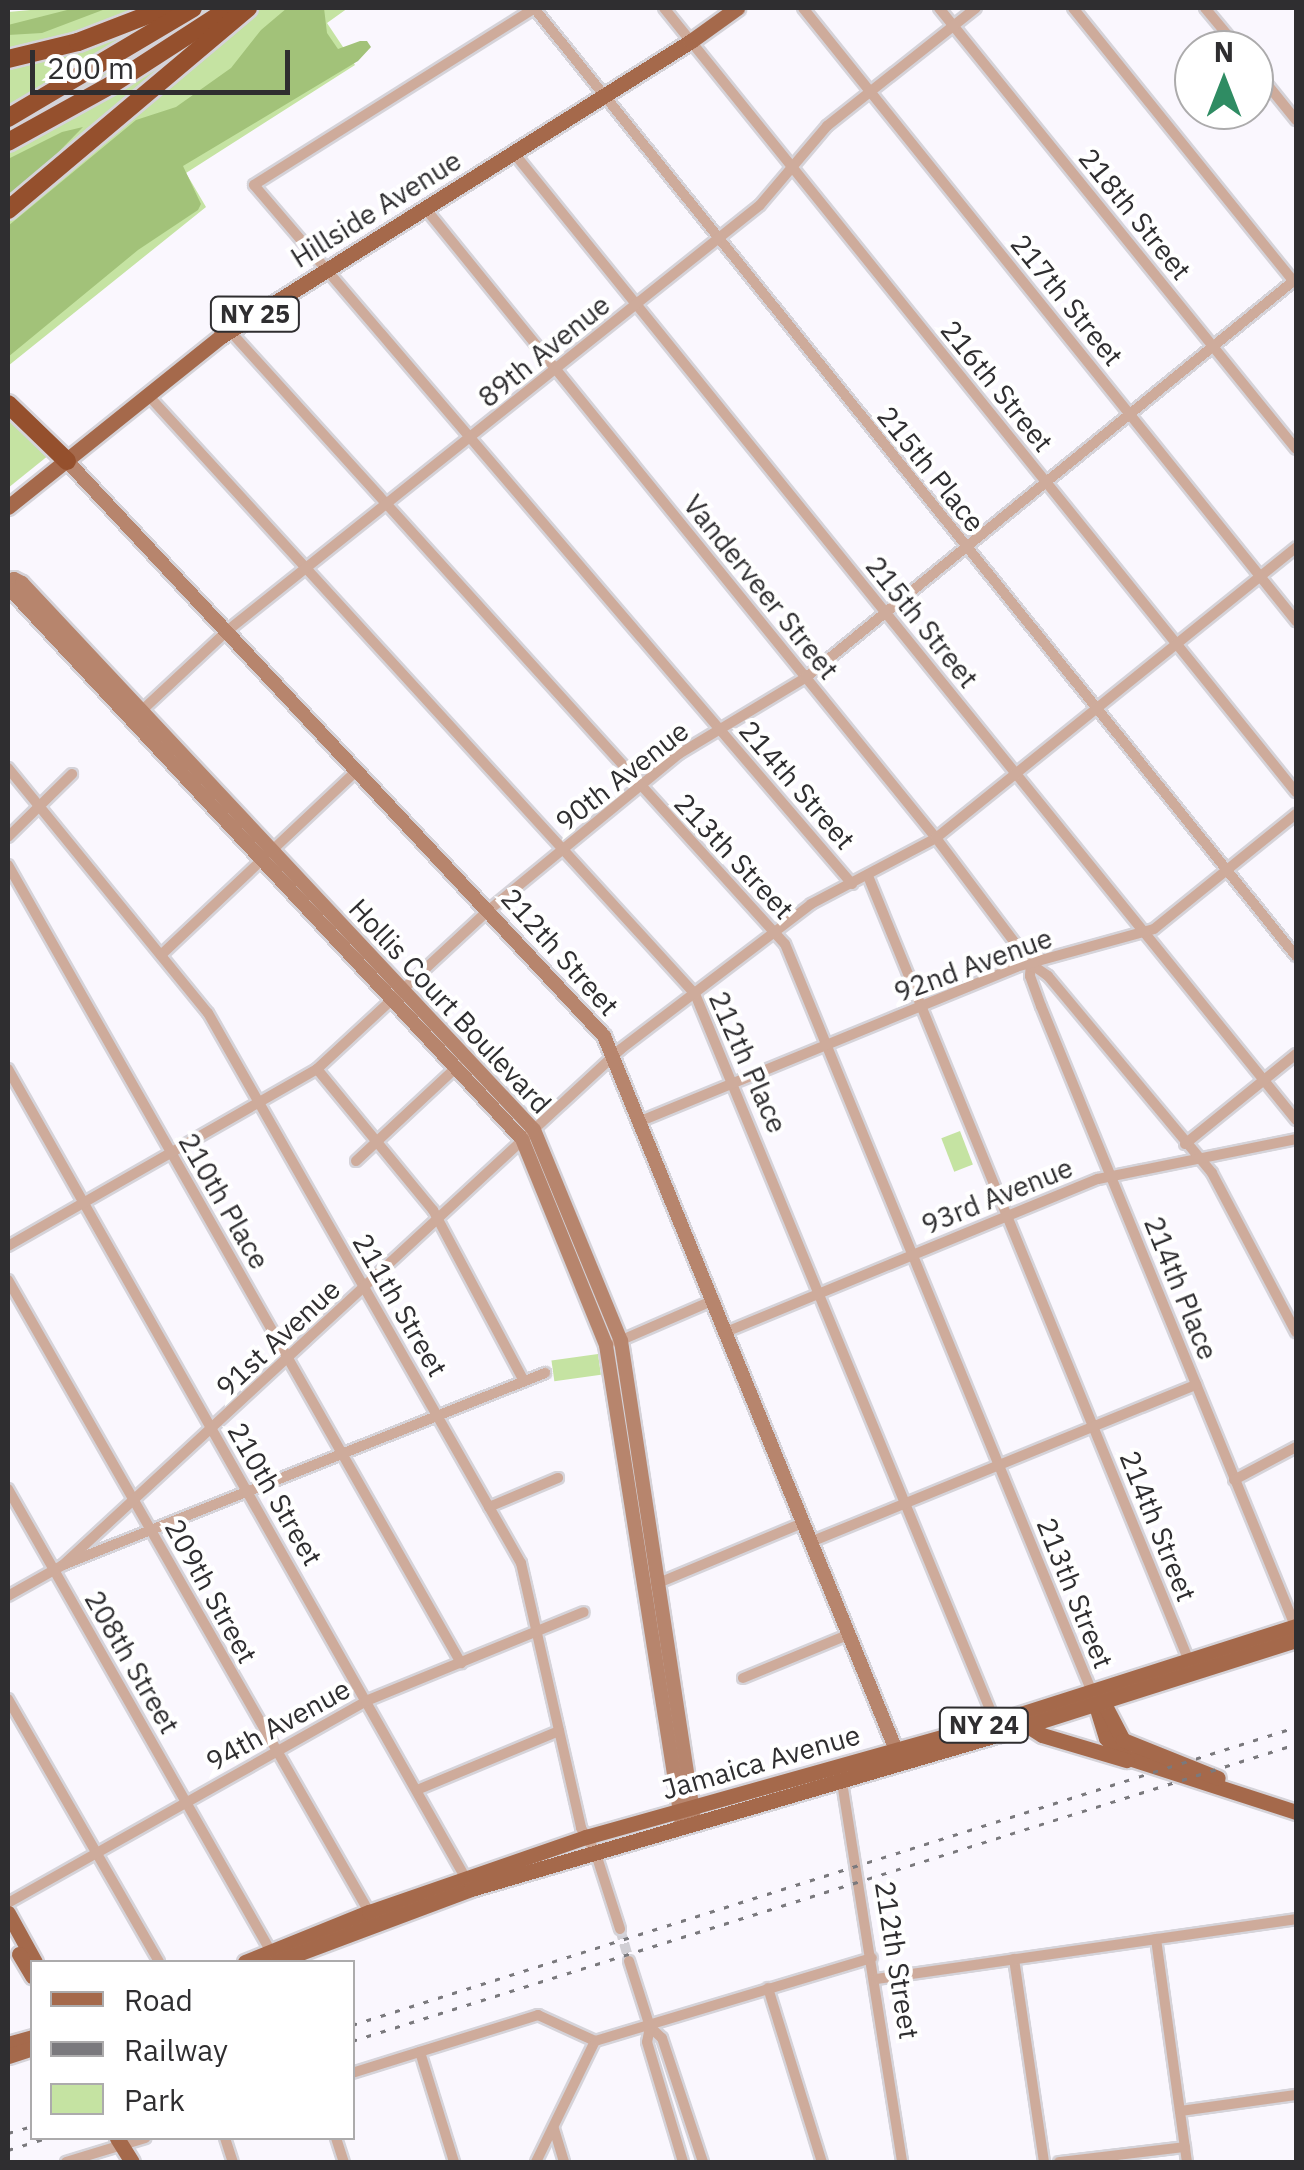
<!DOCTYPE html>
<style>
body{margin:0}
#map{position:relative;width:1304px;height:2170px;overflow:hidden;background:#faf7fe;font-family:"IBM Plex Sans",sans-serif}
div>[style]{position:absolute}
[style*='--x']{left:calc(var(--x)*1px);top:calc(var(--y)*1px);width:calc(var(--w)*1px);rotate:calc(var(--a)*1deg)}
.green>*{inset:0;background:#c5e3a2;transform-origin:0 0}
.forest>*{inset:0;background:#a2c279}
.minor-tunnel>*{height:10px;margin-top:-5px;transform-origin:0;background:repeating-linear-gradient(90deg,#d1cfd5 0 10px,transparent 0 15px)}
.roads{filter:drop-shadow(2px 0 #d5d3d9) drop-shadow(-2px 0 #d5d3d9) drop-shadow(0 2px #d5d3d9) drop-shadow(0 -2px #d5d3d9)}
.minor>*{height:10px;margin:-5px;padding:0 5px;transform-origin:5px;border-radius:5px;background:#ceab9b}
.secondary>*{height:14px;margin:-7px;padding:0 7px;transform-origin:7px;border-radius:7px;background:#b7856d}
.primary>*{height:15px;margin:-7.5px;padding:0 7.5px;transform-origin:7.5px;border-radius:7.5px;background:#a5694b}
.motorway>*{height:18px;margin:-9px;padding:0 9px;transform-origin:9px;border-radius:9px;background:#95502d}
.rail>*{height:2.5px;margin-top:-1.25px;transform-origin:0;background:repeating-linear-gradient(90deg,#7a797d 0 5px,transparent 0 15px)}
span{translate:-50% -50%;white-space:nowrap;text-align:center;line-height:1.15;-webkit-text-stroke:8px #fff;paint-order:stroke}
.shield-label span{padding:2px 8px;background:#fff;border:2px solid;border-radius:8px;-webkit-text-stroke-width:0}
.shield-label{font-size:25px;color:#2f2e30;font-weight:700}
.street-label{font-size:28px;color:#2f2e30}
.frame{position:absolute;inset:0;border:10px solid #2f2e30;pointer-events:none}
.legend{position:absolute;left:30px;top:1960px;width:325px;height:180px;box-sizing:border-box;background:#fff;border:2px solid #acabac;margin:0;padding:12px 18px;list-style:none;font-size:30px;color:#2f2e30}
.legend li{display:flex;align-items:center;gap:20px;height:50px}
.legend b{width:50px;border:2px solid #acabac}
.north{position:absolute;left:1174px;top:30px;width:100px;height:100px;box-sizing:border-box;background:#fff;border:2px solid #acabac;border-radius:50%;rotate:0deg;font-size:28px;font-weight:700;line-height:40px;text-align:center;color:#2f2e30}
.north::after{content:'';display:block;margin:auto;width:35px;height:45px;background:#2f8c63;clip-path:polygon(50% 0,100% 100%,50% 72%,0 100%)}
.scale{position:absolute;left:30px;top:50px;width:260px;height:45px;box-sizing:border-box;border:5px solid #2f2e30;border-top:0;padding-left:12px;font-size:30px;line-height:35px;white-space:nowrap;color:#2f2e30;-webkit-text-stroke:8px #fff;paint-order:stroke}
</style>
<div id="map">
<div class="green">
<i style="clip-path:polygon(53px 8px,348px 8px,327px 23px,355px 65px,186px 173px,206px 207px,8px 366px,8px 12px)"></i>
<i style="clip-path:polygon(8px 415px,49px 455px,8px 488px)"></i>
<i style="left:960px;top:1131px;width:36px;height:20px;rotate:69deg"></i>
<i style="left:598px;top:1354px;width:21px;height:47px;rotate:82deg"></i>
</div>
<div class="forest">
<i style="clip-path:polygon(75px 8px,108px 8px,42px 33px,8px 35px,8px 25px)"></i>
<i style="clip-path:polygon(287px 8px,324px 8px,327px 33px,338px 49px,360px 41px,367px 41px,371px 47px,358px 61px,183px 166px,201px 204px,198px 210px,138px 250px,8px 357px,8px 226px,136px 120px,176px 107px,231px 68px,261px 30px)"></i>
<i style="clip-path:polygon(83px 127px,36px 175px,8px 195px,8px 159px,62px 132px)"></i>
</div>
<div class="minor-tunnel">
<i style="--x:620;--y:1929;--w:33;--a:74"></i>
</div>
<div class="roads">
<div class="minor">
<i style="--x:534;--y:8;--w:1216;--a:51.21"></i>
<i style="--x:535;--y:8;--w:332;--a:147.8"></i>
<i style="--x:254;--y:185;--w:920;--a:49.45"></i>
<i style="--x:664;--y:8;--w:1007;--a:51.13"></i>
<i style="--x:803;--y:8;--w:787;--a:51.19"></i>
<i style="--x:939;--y:8;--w:567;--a:51.01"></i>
<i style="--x:1073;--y:8;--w:353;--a:51.1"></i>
<i style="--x:1205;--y:8;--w:55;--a:50.2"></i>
<i style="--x:1254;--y:68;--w:67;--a:51.1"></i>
<i style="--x:513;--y:152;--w:1245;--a:51.03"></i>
<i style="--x:425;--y:208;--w:811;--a:50.95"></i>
<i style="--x:936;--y:838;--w:158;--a:53"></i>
<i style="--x:1031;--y:964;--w:21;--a:35"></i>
<i style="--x:1048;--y:976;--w:256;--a:50.2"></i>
<i style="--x:1212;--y:1173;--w:180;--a:62.2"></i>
<i style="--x:229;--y:330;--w:828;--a:47.84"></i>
<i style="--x:785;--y:944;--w:809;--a:67.69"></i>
<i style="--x:147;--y:394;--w:813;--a:47.59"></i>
<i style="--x:695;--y:994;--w:790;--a:67.59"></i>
<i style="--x:137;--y:715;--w:123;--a:-43"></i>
<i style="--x:227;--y:631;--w:682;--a:-38.63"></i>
<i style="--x:760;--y:205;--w:104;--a:-49.7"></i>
<i style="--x:827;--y:126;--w:190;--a:-38.4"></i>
<i style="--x:8;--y:768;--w:316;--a:50.8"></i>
<i style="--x:208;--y:1013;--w:633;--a:60.36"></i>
<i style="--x:521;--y:1563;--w:272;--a:77.2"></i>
<i style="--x:581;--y:1828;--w:27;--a:59"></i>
<i style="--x:595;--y:1851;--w:82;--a:72.2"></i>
<i style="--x:8;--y:837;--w:90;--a:-44.5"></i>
<i style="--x:8;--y:865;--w:918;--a:60.42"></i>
<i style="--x:868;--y:876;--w:853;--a:67.76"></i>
<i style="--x:161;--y:955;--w:270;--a:-43.3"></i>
<i style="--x:1031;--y:964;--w:12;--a:95"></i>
<i style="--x:1030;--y:976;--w:32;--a:70"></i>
<i style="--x:1041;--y:1006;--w:672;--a:67.71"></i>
<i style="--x:8;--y:1069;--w:936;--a:60.51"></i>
<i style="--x:317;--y:1069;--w:183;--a:50.6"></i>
<i style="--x:433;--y:1210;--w:194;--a:62"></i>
<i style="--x:641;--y:1121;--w:405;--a:-22.3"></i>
<i style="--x:1016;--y:967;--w:143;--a:-15.4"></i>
<i style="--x:1154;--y:929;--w:183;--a:-39"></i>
<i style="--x:1185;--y:1144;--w:143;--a:-39"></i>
<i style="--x:356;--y:1161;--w:139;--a:-43"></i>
<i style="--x:8;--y:1246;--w:356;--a:-29.8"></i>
<i style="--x:317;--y:1069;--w:234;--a:-42.8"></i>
<i style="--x:489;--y:910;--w:246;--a:-39.4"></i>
<i style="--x:679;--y:754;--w:147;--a:-31.1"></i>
<i style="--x:805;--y:678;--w:633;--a:-39.1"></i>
<i style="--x:8;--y:1280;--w:734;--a:60.26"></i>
<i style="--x:726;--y:1332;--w:402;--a:-22.4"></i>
<i style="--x:1098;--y:1179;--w:202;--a:-11.4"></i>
<i style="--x:617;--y:1342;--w:106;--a:-23.4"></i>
<i style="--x:1234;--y:1480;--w:70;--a:-28"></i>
<i style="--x:8;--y:1489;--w:538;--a:60.39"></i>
<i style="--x:489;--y:1507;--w:75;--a:-22.8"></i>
<i style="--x:813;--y:1541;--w:414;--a:-22.2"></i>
<i style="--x:63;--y:1565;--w:760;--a:-42.76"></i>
<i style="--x:621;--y:1049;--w:239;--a:-37.3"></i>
<i style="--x:811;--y:904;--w:141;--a:-27.8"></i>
<i style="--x:936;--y:838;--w:463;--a:-38.9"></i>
<i style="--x:656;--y:1584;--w:161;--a:-22.6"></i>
<i style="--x:8;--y:1596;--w:63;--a:-29.4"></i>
<i style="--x:63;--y:1565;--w:519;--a:-21.72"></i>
<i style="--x:743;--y:1678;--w:116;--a:-22.4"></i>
<i style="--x:8;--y:1699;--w:303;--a:60.1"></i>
<i style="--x:841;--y:1776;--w:391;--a:81"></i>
<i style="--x:417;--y:1790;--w:154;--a:-22.6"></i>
<i style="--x:8;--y:1903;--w:411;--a:-29.4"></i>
<i style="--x:366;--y:1701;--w:235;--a:-22.2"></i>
<i style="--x:1156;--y:1939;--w:225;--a:82.1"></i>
<i style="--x:1014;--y:1959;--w:205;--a:81.6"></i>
<i style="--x:629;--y:1961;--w:69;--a:72.3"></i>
<i style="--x:650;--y:2027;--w:16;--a:43"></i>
<i style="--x:662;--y:2038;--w:131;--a:71.7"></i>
<i style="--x:876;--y:1979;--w:424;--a:-8.1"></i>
<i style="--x:768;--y:1988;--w:182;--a:72.8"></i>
<i style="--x:650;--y:2027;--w:15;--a:101"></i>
<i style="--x:647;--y:2042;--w:125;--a:73.3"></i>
<i style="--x:420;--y:2052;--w:115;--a:72.8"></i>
<i style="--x:352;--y:2073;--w:195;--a:-17.3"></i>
<i style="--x:538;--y:2015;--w:63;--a:24.5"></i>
<i style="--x:1180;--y:2111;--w:117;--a:-7.9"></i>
<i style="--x:554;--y:2129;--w:34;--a:73"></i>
<i style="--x:225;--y:2138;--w:25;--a:72"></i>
<i style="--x:336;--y:2138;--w:25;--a:72"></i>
<i style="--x:66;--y:2162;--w:83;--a:-16.9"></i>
<i style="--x:536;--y:2162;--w:135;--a:-64"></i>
<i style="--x:595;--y:2041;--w:289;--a:-16.7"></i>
<i style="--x:1059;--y:2162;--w:127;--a:-6.8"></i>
</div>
<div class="secondary">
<i style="--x:67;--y:461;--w:787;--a:46.96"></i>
<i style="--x:604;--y:1036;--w:782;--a:67.76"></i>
<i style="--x:8;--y:587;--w:10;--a:-53"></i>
<i style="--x:14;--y:579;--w:9;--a:27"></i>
<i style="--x:22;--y:583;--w:749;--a:46.89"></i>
<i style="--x:534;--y:1130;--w:228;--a:67.6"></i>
<i style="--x:621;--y:1341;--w:482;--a:81.3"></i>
<i style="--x:8;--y:587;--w:754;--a:47.04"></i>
<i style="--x:522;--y:1139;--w:222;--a:67.8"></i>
<i style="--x:606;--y:1345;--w:482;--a:81"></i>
</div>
<div class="primary">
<i style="--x:8;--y:507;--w:272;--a:-38.7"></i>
<i style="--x:220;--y:337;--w:556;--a:-32.15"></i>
<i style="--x:691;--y:41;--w:57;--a:-35.7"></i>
<i style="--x:1093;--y:1696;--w:44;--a:72.8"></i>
<i style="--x:1106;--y:1738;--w:28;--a:44"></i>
<i style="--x:1126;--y:1757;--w:179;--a:17.9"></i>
<i style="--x:1101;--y:1698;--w:47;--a:62.4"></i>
<i style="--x:1123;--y:1740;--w:102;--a:21.8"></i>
<i style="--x:1026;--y:1725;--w:19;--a:32"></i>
<i style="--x:1042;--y:1735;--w:88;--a:16.6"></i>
<i style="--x:8;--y:1913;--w:56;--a:61.1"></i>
<i style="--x:19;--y:1954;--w:26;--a:59"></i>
<i style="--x:245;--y:1962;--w:134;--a:-22"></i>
<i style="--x:369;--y:1912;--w:230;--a:-19.1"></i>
<i style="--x:586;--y:1837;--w:425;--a:-15.7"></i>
<i style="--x:995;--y:1722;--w:316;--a:-17.7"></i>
<i style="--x:276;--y:1962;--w:208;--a:-20.5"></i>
<i style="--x:471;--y:1889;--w:551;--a:-16.33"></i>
<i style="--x:1000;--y:1734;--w:311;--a:-17.6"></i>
<i style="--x:8;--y:2044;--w:25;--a:-16"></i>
<i style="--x:8;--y:2056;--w:25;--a:-18"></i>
<i style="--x:117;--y:2138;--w:28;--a:58"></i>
</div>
<div class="motorway">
<i style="--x:8;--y:59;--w:72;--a:-13.7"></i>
<i style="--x:78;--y:42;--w:94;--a:-21.1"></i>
<i style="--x:8;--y:118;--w:215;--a:-30.7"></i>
<i style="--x:8;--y:142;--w:118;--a:-29"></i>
<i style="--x:111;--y:85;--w:142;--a:-32.9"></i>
<i style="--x:8;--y:210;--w:314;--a:-40.1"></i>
<i style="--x:8;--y:404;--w:82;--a:44"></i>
</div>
</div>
<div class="rail">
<i style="--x:352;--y:2025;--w:990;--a:-17.52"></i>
<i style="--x:352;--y:2041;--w:990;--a:-17.46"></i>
<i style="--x:8;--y:2133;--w:25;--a:-16"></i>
<i style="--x:8;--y:2150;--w:41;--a:-17.1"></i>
</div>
<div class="shield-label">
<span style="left:255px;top:314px">NY 25</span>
<span style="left:984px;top:1725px">NY 24</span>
</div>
<div class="street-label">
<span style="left:376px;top:209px;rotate:-32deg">Hillside Avenue</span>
<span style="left:1135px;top:214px;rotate:51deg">218th Street</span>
<span style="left:1067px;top:300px;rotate:51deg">217th Street</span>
<span style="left:544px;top:351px;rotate:-39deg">89th Avenue</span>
<span style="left:997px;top:386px;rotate:51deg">216th Street</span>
<span style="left:931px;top:469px;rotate:51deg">215th Place</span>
<span style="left:761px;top:587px;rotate:51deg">Vanderveer Street</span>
<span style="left:922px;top:622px;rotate:51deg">215th Street</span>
<span style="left:622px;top:776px;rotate:-38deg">90th Avenue</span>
<span style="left:797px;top:785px;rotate:49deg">214th Street</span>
<span style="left:734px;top:856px;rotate:47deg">213th Street</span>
<span style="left:560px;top:952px;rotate:48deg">212th Street</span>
<span style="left:973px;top:965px;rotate:-20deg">92nd Avenue</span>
<span style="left:450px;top:1006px;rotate:47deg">Hollis Court Boulevard</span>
<span style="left:748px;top:1062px;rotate:66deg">212th Place</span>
<span style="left:997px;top:1196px;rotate:-22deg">93rd Avenue</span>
<span style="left:224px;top:1201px;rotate:60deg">210th Place</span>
<span style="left:1181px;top:1288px;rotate:68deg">214th Place</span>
<span style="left:400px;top:1305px;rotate:60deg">211th Street</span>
<span style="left:278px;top:1338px;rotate:-43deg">91st Avenue</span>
<span style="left:275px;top:1494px;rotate:60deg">210th Street</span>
<span style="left:1158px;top:1526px;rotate:68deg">214th Street</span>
<span style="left:211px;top:1591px;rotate:61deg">209th Street</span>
<span style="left:1075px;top:1593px;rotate:68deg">213th Street</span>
<span style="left:132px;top:1662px;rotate:60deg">208th Street</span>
<span style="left:278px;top:1725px;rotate:-29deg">94th Avenue</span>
<span style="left:761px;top:1762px;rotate:-16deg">Jamaica Avenue</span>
<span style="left:897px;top:1960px;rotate:81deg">212th Street</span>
</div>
<div class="frame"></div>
<ul class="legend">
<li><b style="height:12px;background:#a5694b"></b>Road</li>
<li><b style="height:12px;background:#7a797d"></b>Railway</li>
<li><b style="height:28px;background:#c5e3a2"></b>Park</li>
</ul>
<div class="north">N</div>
<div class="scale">200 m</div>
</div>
